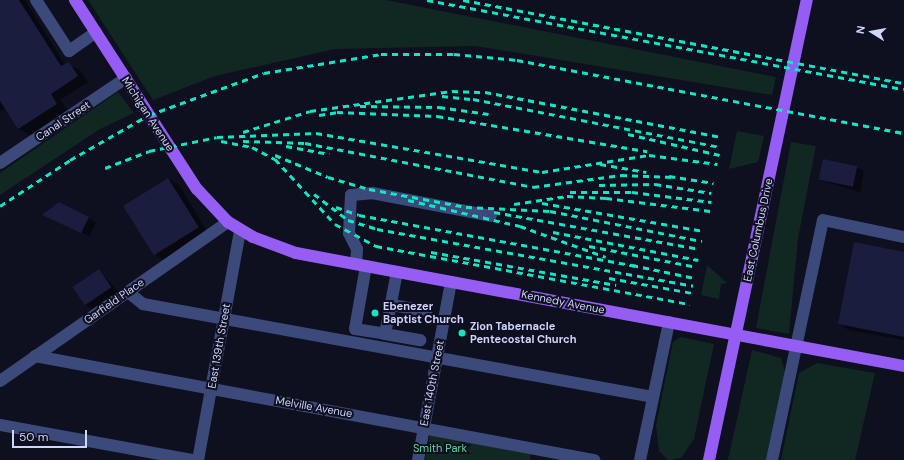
<!DOCTYPE html>
<style>
body{margin:0}
#map{position:relative;width:904px;height:460px;overflow:hidden;background:#0e0f1f;font-family:"DM Sans",sans-serif}
div>[style]{position:absolute}
[style*='--x']{left:calc(var(--x)*1px);top:calc(var(--y)*1px);width:calc(var(--w)*1px);rotate:calc(var(--a)*1deg)}
.green>*{inset:0;background:#112822}
.shadow>*{inset:0;background:#0007}
.building>*{inset:0;background:#1b1d3e;transform-origin:0 0}
.minor>*{height:12px;margin:-6px;padding:0 6px;transform-origin:6px;border-radius:6px;background:#3c4a7b}
.major>*{height:12px;margin:-6px;padding:0 6px;transform-origin:6px;border-radius:6px;background:#955df4}
.rail>*{height:3px;margin-top:-1.5px;transform-origin:0;background:repeating-linear-gradient(90deg,#0fe7c5 0 6px,transparent 0 11px)}
.dots>*{width:11px;height:11px;translate:-50% -50%;box-sizing:border-box;border:2px solid #0e0f1f;border-radius:50%}
span{translate:-50% -50%;white-space:nowrap;text-align:center;line-height:1.15;-webkit-text-stroke:4px #0e0f1f;paint-order:stroke}
.street-label{font-size:11px;color:#cfd5fc}
.poi-label{font-size:11px;color:#cfd5fc;font-weight:700}
.left{translate:0 -50%;text-align:left}
.park-label{font-size:11px;color:#60d69a}
.north{position:absolute;left:852px;top:12px;width:40px;height:40px;-webkit-text-stroke:3px #0e0f1f;paint-order:stroke;rotate:281deg;font-size:11px;font-weight:700;line-height:16px;text-align:center;color:#cfd5fc}
.north::after{content:'';display:block;margin:auto;width:14px;height:18px;background:#cfd5fc;clip-path:polygon(50% 0,100% 100%,50% 72%,0 100%)}
.scale{position:absolute;left:12px;top:430px;width:75px;height:18px;box-sizing:border-box;border:2px solid #cfd5fc;border-top:0;padding-left:5px;font-size:12px;line-height:14px;white-space:nowrap;color:#cfd5fc;-webkit-text-stroke:3px #0e0f1f;paint-order:stroke}
</style>
<div id="map">
<div class="green">
<i style="clip-path:polygon(88px 0,386px 0,776px 77px,772px 95px,476px 46px,335px 49px,215px 76px,153px 100px)"></i>
<i style="clip-path:polygon(118px 92px,134px 113px,100px 129px,0 195px,0 173px)"></i>
<i style="clip-path:polygon(737px 131px,764px 136px,758px 162px,729px 169px)"></i>
<i style="clip-path:polygon(791px 142px,816px 146px,798px 238px,789px 334px,756px 328px)"></i>
<i style="clip-path:polygon(707px 265px,727px 283px,721px 284px,719px 299px,701px 295px)"></i>
<i style="clip-path:polygon(681px 337px,714px 344px,694px 439px,681px 458px,668px 460px,659px 451px,656px 425px,673px 342px)"></i>
<i style="clip-path:polygon(752px 350px,781px 358px,785px 372px,767px 460px,728px 460px)"></i>
<i style="clip-path:polygon(817px 363px,875px 373px,855px 460px,781px 460px,799px 373px)"></i>
<i style="clip-path:polygon(430px 434px,531px 453px,530px 460px,425px 460px)"></i>
</div>
<div class="shadow">
<i style="clip-path:polygon(0 0,25px 0,65px 65px,79px 69px,88px 82px,60px 100px,67px 110px,30px 135px,19px 129px,8px 111px,0 110px)"></i>
<i style="clip-path:polygon(856px 167px,864px 171px,860px 192px,820px 180px)"></i>
<i style="clip-path:polygon(168px 179px,179px 185px,208px 233px,165px 261px,155px 254px,125px 208px)"></i>
<i style="clip-path:polygon(43px 215px,88px 218px,96px 223px,89px 236px)"></i>
<i style="clip-path:polygon(904px 253px,904px 340px,849px 330px,839px 324px)"></i>
<i style="clip-path:polygon(99px 270px,118px 291px,93px 309px,85px 305px,73px 287px)"></i>
</div>
<div class="building">
<i style="clip-path:polygon(0 0,19px 0,61px 66px,69px 62px,78px 76px,51px 94px,57px 104px,18px 129px,0 101px)"></i>
<i style="left:823px;top:159px;width:35px;height:21px;rotate:12deg"></i>
<i style="left:168px;top:178px;width:58px;height:53px;rotate:58deg"></i>
<i style="clip-path:polygon(59px 202px,89px 217px,81px 233px,42px 215px)"></i>
<i style="clip-path:polygon(854px 242px,904px 252px,904px 337px,838px 324px)"></i>
<i style="left:99px;top:269px;width:22px;height:32px;rotate:56deg"></i>
</div>
<div class="minor">
<i style="--x:36;--y:0;--w:61;--a:57.1"></i>
<i style="--x:69;--y:51;--w:33;--a:-35"></i>
<i style="--x:0;--y:163;--w:152;--a:-34"></i>
<i style="--x:356;--y:264;--w:15;--a:-86"></i>
<i style="--x:357;--y:249;--w:18;--a:-117"></i>
<i style="--x:349;--y:233;--w:38;--a:-87"></i>
<i style="--x:351;--y:195;--w:21;--a:-5"></i>
<i style="--x:372;--y:193;--w:121;--a:10.9"></i>
<i style="--x:366;--y:266;--w:64;--a:99.9"></i>
<i style="--x:355;--y:329;--w:30;--a:9"></i>
<i style="--x:397;--y:272;--w:63;--a:101"></i>
<i style="--x:385;--y:334;--w:36;--a:10"></i>
<i style="--x:128;--y:292;--w:19;--a:39"></i>
<i style="--x:143;--y:304;--w:518;--a:10.33"></i>
<i style="--x:392;--y:305;--w:35;--a:10"></i>
<i style="--x:35;--y:356;--w:569;--a:10.54"></i>
<i style="--x:0;--y:381;--w:278;--a:-34.9"></i>
<i style="--x:0;--y:425;--w:195;--a:10.3"></i>
<i style="--x:198;--y:460;--w:233;--a:-79.6"></i>
<i style="--x:418;--y:460;--w:181;--a:-79.5"></i>
<i style="--x:640;--y:460;--w:141;--a:-78.1"></i>
<i style="--x:772;--y:460;--w:245;--a:-78"></i>
<i style="--x:823;--y:220;--w:83;--a:11.9"></i>
</div>
<div class="major">
<i style="--x:75;--y:0;--w:225;--a:57.2"></i>
<i style="--x:197;--y:189;--w:45;--a:46.8"></i>
<i style="--x:228;--y:222;--w:29;--a:31"></i>
<i style="--x:253;--y:237;--w:46;--a:20.4"></i>
<i style="--x:296;--y:253;--w:618;--a:10.53"></i>
<i style="--x:709;--y:460;--w:470;--a:-78"></i>
</div>
<div class="rail">
<i style="--x:427;--y:0;--w:485;--a:10.6"></i>
<i style="--x:463;--y:0;--w:449;--a:10.7"></i>
<i style="--x:442;--y:96;--w:31;--a:6"></i>
<i style="--x:473;--y:99;--w:251;--a:11"></i>
<i style="--x:360;--y:106;--w:79;--a:0.7"></i>
<i style="--x:439;--y:107;--w:50;--a:8"></i>
<i style="--x:319;--y:115;--w:18;--a:-9"></i>
<i style="--x:337;--y:112;--w:100;--a:2.3"></i>
<i style="--x:437;--y:116;--w:213;--a:9.5"></i>
<i style="--x:243;--y:132;--w:70;--a:-17.4"></i>
<i style="--x:310;--y:111;--w:143;--a:-8"></i>
<i style="--x:452;--y:91;--w:33;--a:2"></i>
<i style="--x:485;--y:92;--w:239;--a:10.8"></i>
<i style="--x:628;--y:134;--w:94;--a:12.9"></i>
<i style="--x:221;--y:141;--w:32;--a:11"></i>
<i style="--x:252;--y:147;--w:26;--a:28"></i>
<i style="--x:275;--y:159;--w:88;--a:47.3"></i>
<i style="--x:335;--y:224;--w:47;--a:28.2"></i>
<i style="--x:376;--y:246;--w:319;--a:10.5"></i>
<i style="--x:243;--y:141;--w:62;--a:1.8"></i>
<i style="--x:305;--y:143;--w:232;--a:10.9"></i>
<i style="--x:533;--y:187;--w:89;--a:-7.8"></i>
<i style="--x:621;--y:175;--w:53;--a:2.2"></i>
<i style="--x:286;--y:146;--w:44;--a:10.5"></i>
<i style="--x:275;--y:155;--w:57;--a:22.5"></i>
<i style="--x:328;--y:177;--w:43;--a:16.3"></i>
<i style="--x:369;--y:189;--w:99;--a:10.5"></i>
<i style="--x:466;--y:207;--w:84;--a:2.7"></i>
<i style="--x:550;--y:211;--w:155;--a:11.2"></i>
<i style="--x:600;--y:164;--w:47;--a:9.9"></i>
<i style="--x:105;--y:168;--w:47;--a:-21.1"></i>
<i style="--x:149;--y:151;--w:69;--a:-11.6"></i>
<i style="--x:217;--y:137;--w:99;--a:-2.3"></i>
<i style="--x:316;--y:133;--w:229;--a:9.8"></i>
<i style="--x:542;--y:172;--w:108;--a:-9"></i>
<i style="--x:649;--y:155;--w:69;--a:7.5"></i>
<i style="--x:669;--y:176;--w:45;--a:9"></i>
<i style="--x:599;--y:185;--w:56;--a:-1"></i>
<i style="--x:655;--y:184;--w:57;--a:9.1"></i>
<i style="--x:570;--y:192;--w:62;--a:0"></i>
<i style="--x:632;--y:192;--w:80;--a:7.2"></i>
<i style="--x:314;--y:194;--w:43;--a:37.4"></i>
<i style="--x:348;--y:220;--w:30;--a:17"></i>
<i style="--x:377;--y:229;--w:321;--a:10.2"></i>
<i style="--x:408;--y:200;--w:115;--a:13.1"></i>
<i style="--x:520;--y:226;--w:91;--a:19.8"></i>
<i style="--x:542;--y:203;--w:164;--a:9.8"></i>
<i style="--x:514;--y:204;--w:54;--a:-8.6"></i>
<i style="--x:567;--y:196;--w:39;--a:3"></i>
<i style="--x:606;--y:198;--w:105;--a:7.1"></i>
<i style="--x:0;--y:206;--w:84;--a:-33.3"></i>
<i style="--x:70;--y:160;--w:91;--a:-29.7"></i>
<i style="--x:149;--y:115;--w:122;--a:-20.1"></i>
<i style="--x:264;--y:73;--w:119;--a:-9.2"></i>
<i style="--x:381;--y:54;--w:73;--a:0"></i>
<i style="--x:454;--y:54;--w:63;--a:5.4"></i>
<i style="--x:517;--y:60;--w:394;--a:10.7"></i>
<i style="--x:336;--y:207;--w:24;--a:19"></i>
<i style="--x:359;--y:215;--w:282;--a:10.4"></i>
<i style="--x:494;--y:212;--w:209;--a:10.2"></i>
<i style="--x:553;--y:232;--w:148;--a:10.9"></i>
<i style="--x:589;--y:246;--w:110;--a:11"></i>
<i style="--x:431;--y:252;--w:188;--a:10.1"></i>
<i style="--x:632;--y:265;--w:64;--a:11.7"></i>
<i style="--x:609;--y:278;--w:84;--a:10.2"></i>
</div>
<div class="dots">
<i style="left:375px;top:313px;background:#0fe7c5"></i>
<i style="left:462px;top:333px;background:#0fe7c5"></i>
</div>
<div class="street-label">
<span style="left:148px;top:114px;rotate:57deg">Michigan Avenue</span>
<span style="left:63px;top:121px;rotate:-34deg">Canal Street</span>
<span style="left:758px;top:230px;rotate:-78deg">East Columbus Drive</span>
<span style="left:114px;top:301px;rotate:-35deg">Garfield Place</span>
<span style="left:563px;top:302px;rotate:11deg">Kennedy Avenue</span>
<span style="left:219px;top:346px;rotate:-80deg">East 139th Street</span>
<span style="left:432px;top:383px;rotate:-79deg">East 140th Street</span>
<span style="left:314px;top:407px;rotate:10deg">Melville Avenue</span>
</div>
<div class="poi-label">
<span class="left" style="left:383px;top:313px">Ebenezer<br>Baptist Church</span>
<span class="left" style="left:470px;top:333px">Zion Tabernacle<br>Pentecostal Church</span>
</div>
<div class="park-label">
<span style="left:440px;top:448px">Smith Park</span>
</div>
<div class="north">N</div>
<div class="scale">50 m</div>
</div>
